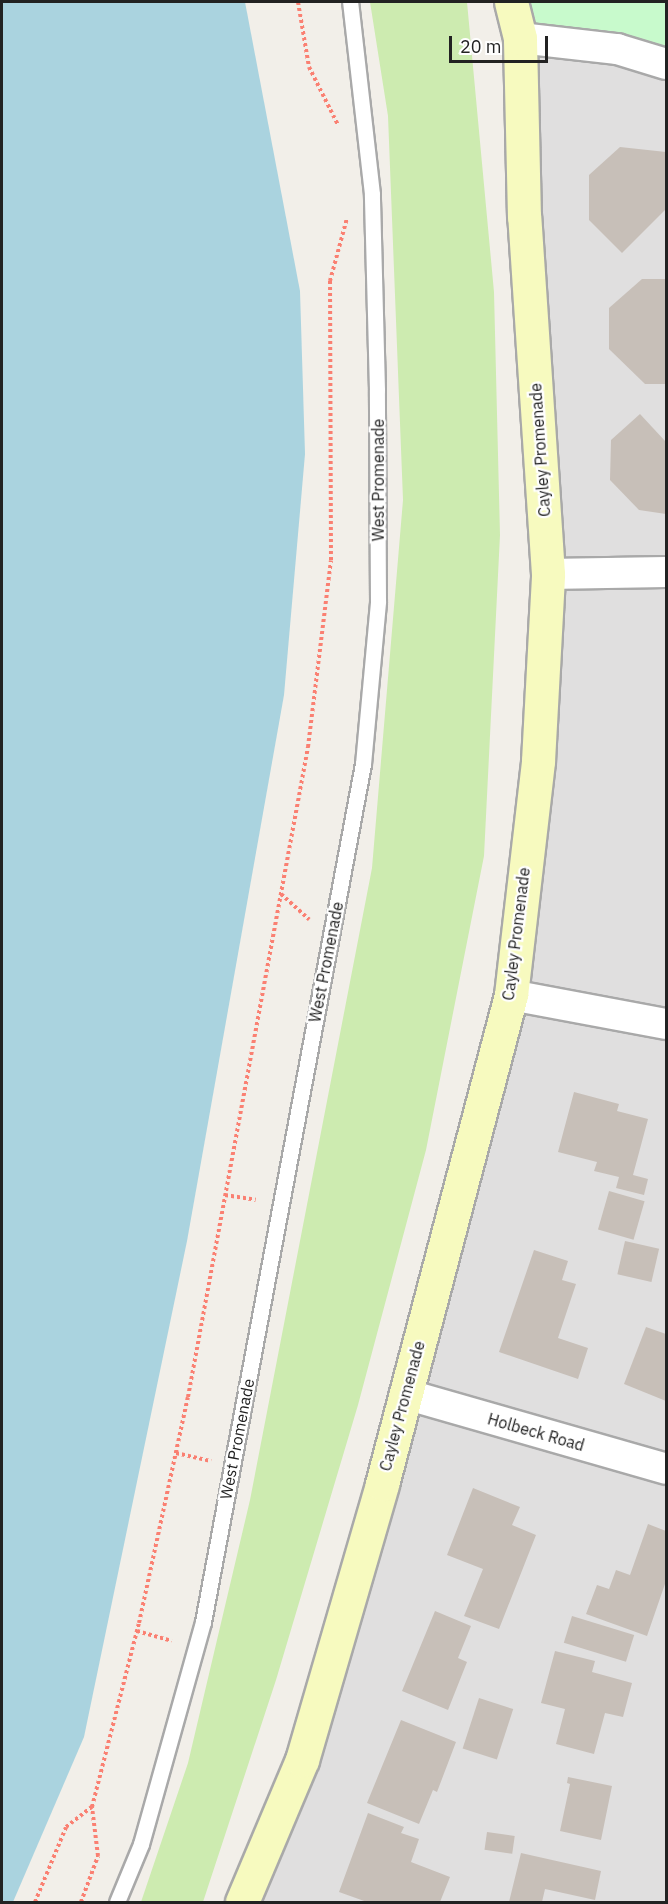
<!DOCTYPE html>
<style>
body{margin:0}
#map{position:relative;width:668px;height:1904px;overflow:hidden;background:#f2efe9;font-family:"IBM Plex Sans",sans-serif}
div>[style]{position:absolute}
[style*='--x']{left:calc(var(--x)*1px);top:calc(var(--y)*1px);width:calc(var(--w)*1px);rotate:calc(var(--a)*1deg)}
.residential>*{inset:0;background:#e0dfdf}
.grass>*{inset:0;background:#cdebb0}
.park>*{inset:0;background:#c8facc}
.water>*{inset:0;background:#aad3df}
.building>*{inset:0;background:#c7bfb8;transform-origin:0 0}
.path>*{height:4px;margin-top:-2px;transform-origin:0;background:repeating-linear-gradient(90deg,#fa8072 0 3px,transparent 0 6px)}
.roads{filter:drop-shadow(2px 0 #a9a9a9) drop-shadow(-2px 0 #a9a9a9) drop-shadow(0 2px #a9a9a9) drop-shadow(0 -2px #a9a9a9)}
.lane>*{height:15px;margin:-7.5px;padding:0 7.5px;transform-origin:7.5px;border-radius:7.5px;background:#fff}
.street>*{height:30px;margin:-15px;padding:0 15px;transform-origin:15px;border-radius:15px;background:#fff}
.secondary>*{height:33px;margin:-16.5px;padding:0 16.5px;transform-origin:16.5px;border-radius:16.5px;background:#f7fabf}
span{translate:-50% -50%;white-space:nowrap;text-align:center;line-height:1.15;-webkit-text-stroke:4.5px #fff;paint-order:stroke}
.street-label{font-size:16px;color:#222}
.frame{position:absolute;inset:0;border:3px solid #222;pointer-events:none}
.scale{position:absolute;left:449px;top:36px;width:99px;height:27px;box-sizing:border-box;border:3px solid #222;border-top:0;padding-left:8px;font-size:18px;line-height:21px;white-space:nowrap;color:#222;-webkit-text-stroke:4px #fff;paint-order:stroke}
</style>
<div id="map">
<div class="residential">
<i style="clip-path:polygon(666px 2px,666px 1902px,242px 1902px,302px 1760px,511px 995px,548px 574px,520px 38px)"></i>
</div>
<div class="grass">
<i style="clip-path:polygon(370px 2px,467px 2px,494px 292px,500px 535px,484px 856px,426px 1150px,358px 1405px,276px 1680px,203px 1902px,141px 1902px,188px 1763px,250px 1500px,372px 868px,403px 500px,388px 116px)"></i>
</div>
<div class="park">
<i style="clip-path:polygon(511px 2px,666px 2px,666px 64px,520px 38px)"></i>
</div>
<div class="water">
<i style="clip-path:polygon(2px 2px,245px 2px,300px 291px,305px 454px,284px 695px,187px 1241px,84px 1737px,13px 1902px,2px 1902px)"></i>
</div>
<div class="building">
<i style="clip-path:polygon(620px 147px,666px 152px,666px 209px,622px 253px,589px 220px,589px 175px)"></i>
<i style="clip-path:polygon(642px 279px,666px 279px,666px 384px,645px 384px,609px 349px,609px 308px)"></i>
<i style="clip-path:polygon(640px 414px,666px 442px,666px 514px,639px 510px,610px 480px,611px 440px)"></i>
<i style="clip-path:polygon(574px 1092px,619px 1104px,617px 1111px,648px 1119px,633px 1175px,648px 1179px,644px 1195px,616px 1188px,619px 1177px,594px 1171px,597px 1162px,558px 1152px)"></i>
<i style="left:609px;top:1191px;width:37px;height:40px;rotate:16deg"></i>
<i style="left:625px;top:1241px;width:35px;height:34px;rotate:13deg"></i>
<i style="clip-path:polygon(534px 1250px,568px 1261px,562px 1280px,576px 1284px,558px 1338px,588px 1348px,578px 1379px,499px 1352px)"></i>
<i style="clip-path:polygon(646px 1327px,666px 1334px,666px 1401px,624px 1384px)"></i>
<i style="clip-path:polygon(473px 1488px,520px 1507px,512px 1525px,536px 1535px,499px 1629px,464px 1616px,483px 1569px,447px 1555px)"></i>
<i style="clip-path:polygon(648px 1524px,666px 1531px,666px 1581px,647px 1636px,586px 1614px,597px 1585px,609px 1589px,616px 1570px,630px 1575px)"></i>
<i style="clip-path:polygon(435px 1611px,471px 1626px,458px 1658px,467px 1662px,448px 1710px,402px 1691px)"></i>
<i style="left:572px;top:1616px;width:65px;height:28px;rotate:17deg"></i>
<i style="clip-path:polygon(555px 1651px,595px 1661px,592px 1672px,632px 1683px,623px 1717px,605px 1713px,594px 1754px,556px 1744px,565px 1709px,541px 1703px)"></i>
<i style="left:479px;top:1698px;width:36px;height:53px;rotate:18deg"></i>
<i style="clip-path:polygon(401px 1720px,456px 1742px,437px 1792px,433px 1790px,419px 1824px,367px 1803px)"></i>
<i style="clip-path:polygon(568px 1777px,612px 1786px,601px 1840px,560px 1831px,570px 1784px,567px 1783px)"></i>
<i style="clip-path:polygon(368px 1813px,404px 1827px,401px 1833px,419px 1839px,411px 1862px,450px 1877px,440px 1902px,367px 1902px,339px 1892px)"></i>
<i style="left:487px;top:1832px;width:28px;height:18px;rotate:8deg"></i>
<i style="clip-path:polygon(521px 1853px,601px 1871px,595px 1900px,545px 1889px,542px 1902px,509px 1902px)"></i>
</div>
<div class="path">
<i style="--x:298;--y:2;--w:66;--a:80.4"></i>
<i style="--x:309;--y:67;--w:65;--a:63.4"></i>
<i style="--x:281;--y:894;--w:38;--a:42"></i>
<i style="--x:225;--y:1195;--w:31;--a:9"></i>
<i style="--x:176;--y:1453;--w:36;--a:13"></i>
<i style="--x:137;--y:1631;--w:36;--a:16"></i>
<i style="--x:35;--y:1902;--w:81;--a:-67.5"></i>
<i style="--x:66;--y:1827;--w:33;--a:-38"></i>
<i style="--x:81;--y:1902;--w:49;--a:-69.7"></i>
<i style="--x:98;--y:1856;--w:49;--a:-97"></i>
<i style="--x:92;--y:1807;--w:190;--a:-75.7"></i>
<i style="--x:139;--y:1623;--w:231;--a:-77.8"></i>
<i style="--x:188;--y:1397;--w:661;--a:-79.54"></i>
<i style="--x:308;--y:747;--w:188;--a:-83"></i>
<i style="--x:331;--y:560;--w:279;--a:-90.2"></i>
<i style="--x:330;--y:281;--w:65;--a:-74.9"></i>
</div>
<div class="roads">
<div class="lane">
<i style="--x:117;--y:1902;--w:63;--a:-67.5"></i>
<i style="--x:141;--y:1844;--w:230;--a:-74.4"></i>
<i style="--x:203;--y:1622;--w:873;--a:-79.44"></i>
<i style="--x:363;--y:764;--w:164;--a:-84.7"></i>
<i style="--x:378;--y:601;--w:211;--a:-90.3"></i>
<i style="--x:377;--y:390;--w:196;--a:-91.5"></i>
<i style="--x:372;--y:194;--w:193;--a:-96.5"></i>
</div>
<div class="street">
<i style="--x:520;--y:38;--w:98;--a:6.5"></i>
<i style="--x:617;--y:49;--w:51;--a:17"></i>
<i style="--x:548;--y:574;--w:118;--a:-1"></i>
<i style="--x:511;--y:995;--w:158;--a:10.6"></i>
<i style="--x:405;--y:1394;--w:272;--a:16"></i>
</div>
<div class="secondary">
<i style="--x:242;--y:1902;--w:154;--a:-67.1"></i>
<i style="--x:302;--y:1760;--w:287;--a:-73.8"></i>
<i style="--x:382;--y:1484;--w:506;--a:-75.22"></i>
<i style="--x:511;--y:995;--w:236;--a:-83.4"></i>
<i style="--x:538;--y:761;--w:187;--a:-86.9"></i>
<i style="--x:548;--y:574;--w:358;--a:-93.8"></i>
<i style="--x:524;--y:217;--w:179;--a:-91.3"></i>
<i style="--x:520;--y:38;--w:37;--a:-104"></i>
</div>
</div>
<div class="street-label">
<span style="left:540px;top:450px;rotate:-94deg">Cayley Promenade</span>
<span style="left:378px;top:480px;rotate:-90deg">West Promenade</span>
<span style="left:516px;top:934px;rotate:-83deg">Cayley Promenade</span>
<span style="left:326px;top:962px;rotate:-79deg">West Promenade</span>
<span style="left:402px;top:1406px;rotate:-75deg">Cayley Promenade</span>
<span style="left:536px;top:1432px;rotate:16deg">Holbeck Road</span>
<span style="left:237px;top:1439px;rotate:-79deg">West Promenade</span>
</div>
<div class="frame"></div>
<div class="scale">20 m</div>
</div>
